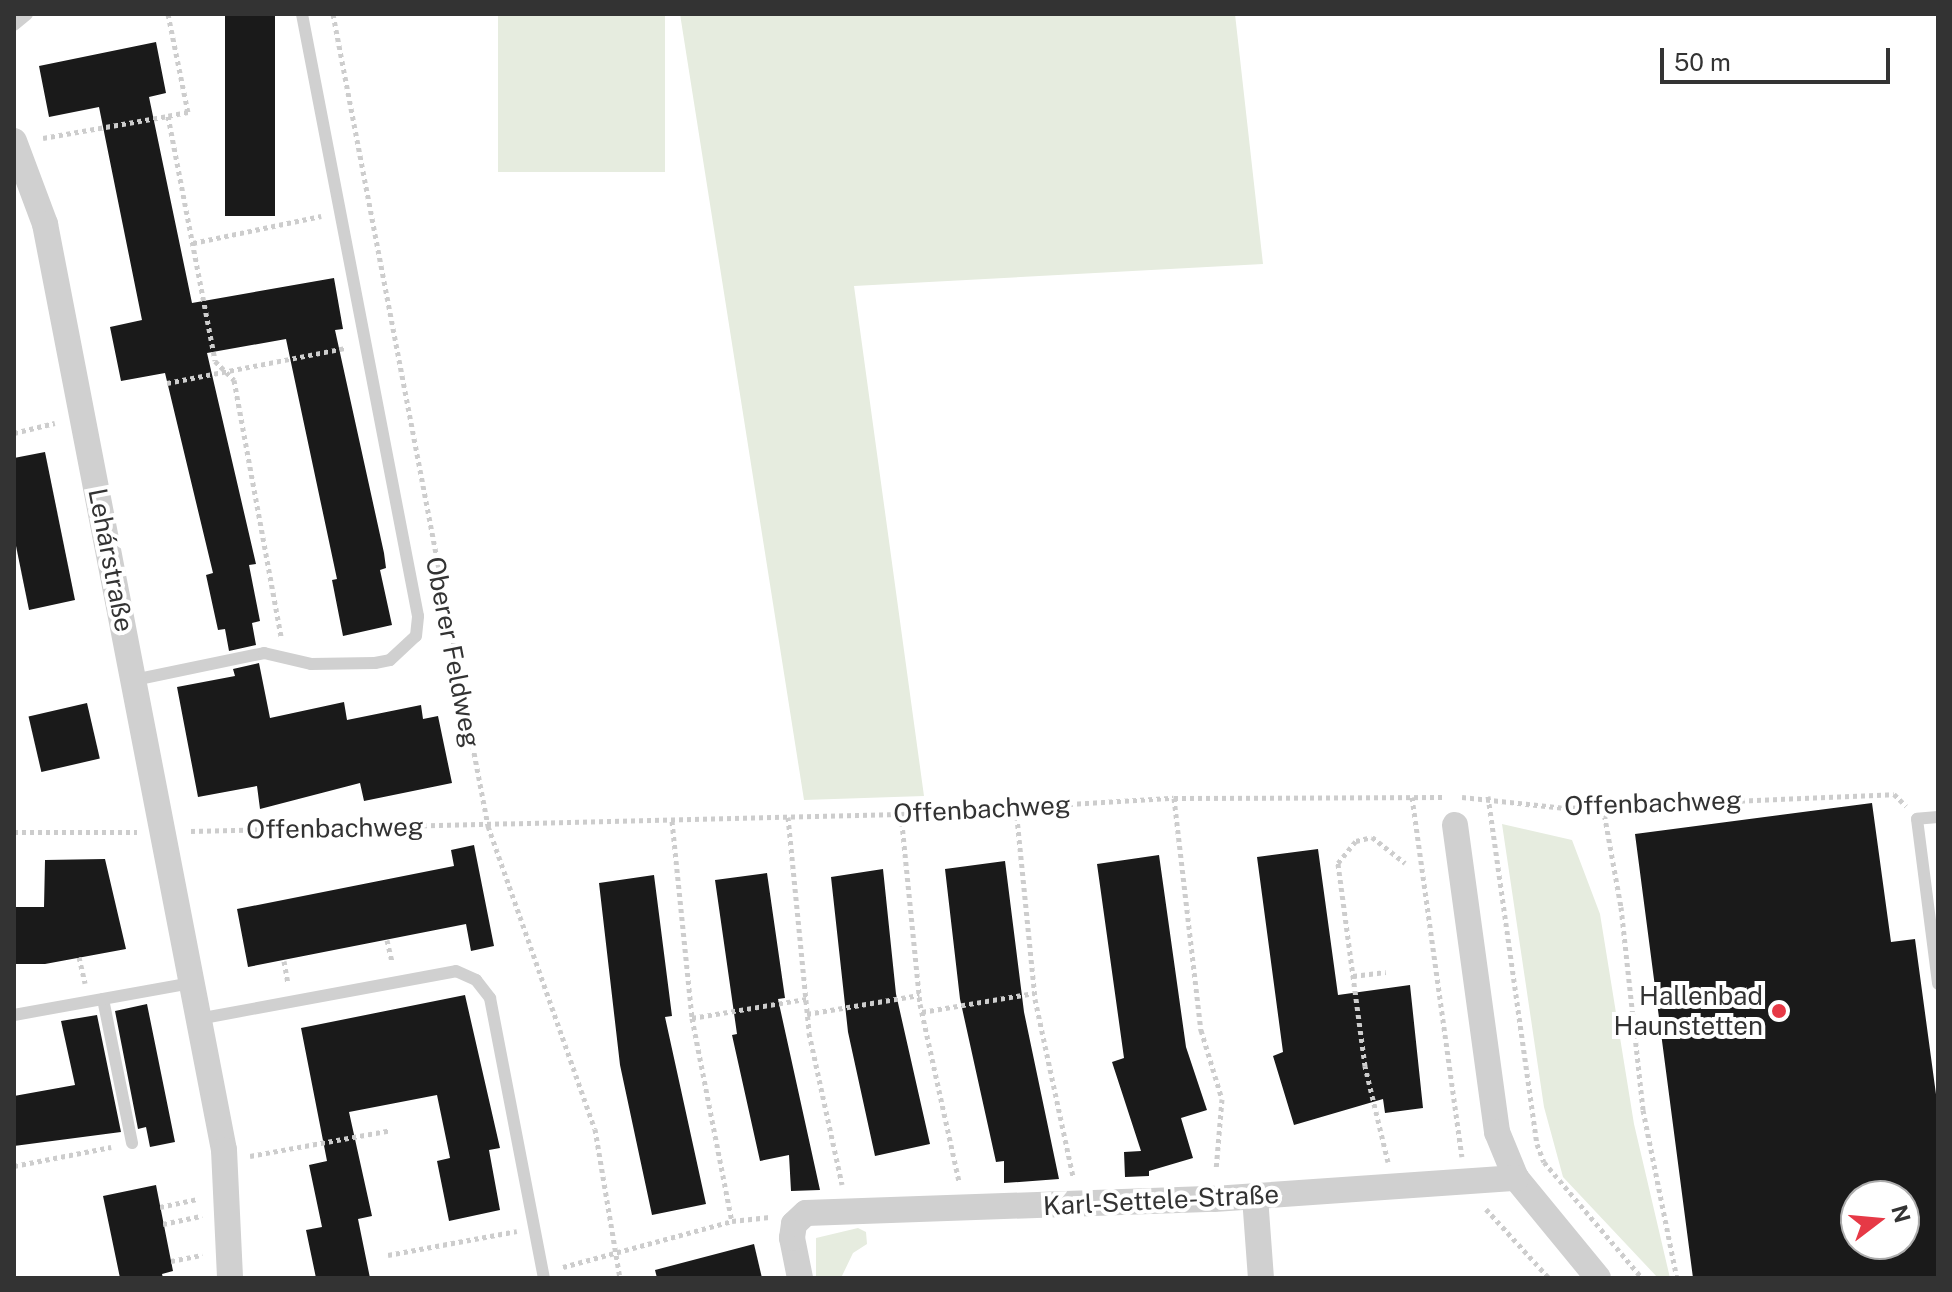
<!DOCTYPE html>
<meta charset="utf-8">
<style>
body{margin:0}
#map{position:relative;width:1952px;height:1292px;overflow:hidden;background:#fff;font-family:"Public Sans",sans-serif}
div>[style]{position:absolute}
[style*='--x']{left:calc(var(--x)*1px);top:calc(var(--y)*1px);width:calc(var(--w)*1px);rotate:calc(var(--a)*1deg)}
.green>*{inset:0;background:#e6ecdf;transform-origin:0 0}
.building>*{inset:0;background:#1a1a1a;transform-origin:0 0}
.path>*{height:5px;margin-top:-2.5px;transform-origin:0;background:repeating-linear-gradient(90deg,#cdcdcd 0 4px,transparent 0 8px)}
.lane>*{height:12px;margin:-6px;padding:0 6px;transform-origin:6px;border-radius:6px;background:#d0d0d0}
.street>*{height:26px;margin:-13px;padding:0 13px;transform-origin:13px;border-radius:13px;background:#d0d0d0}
.dots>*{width:22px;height:22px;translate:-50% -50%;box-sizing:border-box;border:4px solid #fff;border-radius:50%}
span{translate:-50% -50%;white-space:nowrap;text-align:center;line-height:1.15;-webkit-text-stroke:8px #fff;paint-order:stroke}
.street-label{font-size:26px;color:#333}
.poi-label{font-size:26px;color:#333}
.right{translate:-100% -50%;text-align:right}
.frame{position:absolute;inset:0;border:16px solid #333;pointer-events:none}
.north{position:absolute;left:1840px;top:1180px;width:80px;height:80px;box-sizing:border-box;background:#fff;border:2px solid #adadad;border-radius:50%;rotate:74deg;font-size:22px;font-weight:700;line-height:32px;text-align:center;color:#333}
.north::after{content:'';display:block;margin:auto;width:28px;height:36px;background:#e63946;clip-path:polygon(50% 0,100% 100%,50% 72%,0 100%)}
.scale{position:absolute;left:1660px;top:48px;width:230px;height:36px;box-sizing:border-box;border:4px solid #333;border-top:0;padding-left:10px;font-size:24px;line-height:28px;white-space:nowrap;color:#333;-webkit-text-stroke:6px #fff;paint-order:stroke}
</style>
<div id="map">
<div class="green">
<i style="left:498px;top:14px;width:167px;height:158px"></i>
<i style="clip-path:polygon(680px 14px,1235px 14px,1263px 264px,854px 286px,924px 796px,804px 800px)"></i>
<i style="clip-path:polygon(1502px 824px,1572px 840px,1600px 914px,1634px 1124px,1670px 1278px,1658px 1278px,1563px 1177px,1544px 1107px)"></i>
<i style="clip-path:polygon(858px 1228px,866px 1232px,867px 1244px,853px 1253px,841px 1278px,816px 1278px,816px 1238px)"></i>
</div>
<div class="building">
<i style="left:225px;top:14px;width:50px;height:202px"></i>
<i style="clip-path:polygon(156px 42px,166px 93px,149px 97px,192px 303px,334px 278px,343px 329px,335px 330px,384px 553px,386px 568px,380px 570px,392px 625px,343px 636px,332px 580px,337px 579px,286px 339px,207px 353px,256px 564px,249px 565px,260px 621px,252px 623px,256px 645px,229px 651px,225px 629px,218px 630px,206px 575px,213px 573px,165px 373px,121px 381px,110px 327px,142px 320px,99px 107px,49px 117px,39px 66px)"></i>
<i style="clip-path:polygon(45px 452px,75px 600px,29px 610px,14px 536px,14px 458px)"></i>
<i style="clip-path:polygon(259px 663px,270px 718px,344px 702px,347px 720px,421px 705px,423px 719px,438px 716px,452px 783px,364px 801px,360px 783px,260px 809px,257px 786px,198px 797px,177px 687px,235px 676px,233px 669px)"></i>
<i style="left:87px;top:703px;width:57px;height:60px;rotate:77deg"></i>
<i style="clip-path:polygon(evenodd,1872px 803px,1891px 942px,1915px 939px,1938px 1109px,1938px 1278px,1693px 1278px,1635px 834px,1872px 803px,1856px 1196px,1904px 1196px,1904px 1244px,1856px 1244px,1856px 1196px)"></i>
<i style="clip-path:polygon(474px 845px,494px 946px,471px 951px,466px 924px,248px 967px,237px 909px,454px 866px,451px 850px)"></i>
<i style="clip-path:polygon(1318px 849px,1338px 995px,1410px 985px,1423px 1108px,1385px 1113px,1383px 1099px,1294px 1125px,1273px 1056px,1283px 1052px,1257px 857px)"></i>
<i style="clip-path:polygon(1159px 855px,1186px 1047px,1207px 1110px,1181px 1118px,1193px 1158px,1149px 1171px,1149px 1176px,1125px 1177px,1124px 1152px,1141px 1151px,1112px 1062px,1124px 1058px,1097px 864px)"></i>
<i style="clip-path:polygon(105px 859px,126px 949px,45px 964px,14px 964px,14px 907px,44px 907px,45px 860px)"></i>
<i style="clip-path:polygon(1005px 861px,1024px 1012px,1059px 1179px,1004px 1183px,1004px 1161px,996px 1162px,960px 999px,945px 869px)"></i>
<i style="clip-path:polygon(883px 869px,896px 994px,930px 1144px,875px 1156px,848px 1032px,831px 877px)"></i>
<i style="clip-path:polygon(767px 873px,785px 998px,778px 999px,820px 1190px,791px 1191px,789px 1155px,760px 1161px,732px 1035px,737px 1034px,715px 880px)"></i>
<i style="clip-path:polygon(654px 875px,672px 1016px,665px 1017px,706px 1204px,652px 1215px,620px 1065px,599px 883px)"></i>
<i style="clip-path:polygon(465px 995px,500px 1148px,489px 1150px,500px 1210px,449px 1221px,437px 1161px,450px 1158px,437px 1095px,349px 1112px,372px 1216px,358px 1219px,370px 1278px,316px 1278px,306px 1230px,322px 1227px,309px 1165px,327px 1161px,301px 1028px)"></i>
<i style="clip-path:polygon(147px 1004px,175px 1142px,150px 1147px,146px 1127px,138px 1129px,115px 1011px)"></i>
<i style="clip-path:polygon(97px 1015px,121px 1132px,14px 1146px,14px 1096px,75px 1085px,61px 1021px)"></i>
<i style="clip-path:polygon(156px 1185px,173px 1271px,162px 1274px,163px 1278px,120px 1278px,103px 1196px)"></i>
<i style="clip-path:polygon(754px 1244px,762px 1278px,657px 1278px,655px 1270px)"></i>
</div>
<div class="path">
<i style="--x:168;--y:14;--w:100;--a:78.5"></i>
<i style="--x:188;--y:112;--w:20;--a:169"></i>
<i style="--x:168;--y:116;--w:249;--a:79.1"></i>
<i style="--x:215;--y:361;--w:27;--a:45"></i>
<i style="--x:234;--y:380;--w:261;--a:79.6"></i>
<i style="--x:333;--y:14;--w:827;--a:79.19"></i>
<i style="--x:488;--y:826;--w:321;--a:70.6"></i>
<i style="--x:595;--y:1129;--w:151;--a:80.5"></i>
<i style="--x:43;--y:138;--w:127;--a:-10"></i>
<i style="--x:193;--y:243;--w:131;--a:-11.9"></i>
<i style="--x:167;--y:383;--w:181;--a:-11.1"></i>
<i style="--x:14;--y:433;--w:42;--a:-13.7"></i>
<i style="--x:1488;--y:796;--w:351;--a:82"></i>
<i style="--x:1537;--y:1144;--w:19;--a:69"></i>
<i style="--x:1544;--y:1162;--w:152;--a:49.8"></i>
<i style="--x:1412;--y:797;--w:363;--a:82.1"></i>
<i style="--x:1462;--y:797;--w:104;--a:6.1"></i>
<i style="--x:1565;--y:808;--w:329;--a:-2.4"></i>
<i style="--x:1894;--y:794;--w:17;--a:45"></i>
<i style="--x:1174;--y:798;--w:234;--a:83.4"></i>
<i style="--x:1201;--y:1030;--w:72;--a:73.1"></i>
<i style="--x:1222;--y:1099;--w:71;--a:94.8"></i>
<i style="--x:1603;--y:807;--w:102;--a:79.8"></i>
<i style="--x:1621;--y:907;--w:204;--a:83.8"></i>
<i style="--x:1643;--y:1110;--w:171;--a:78.6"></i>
<i style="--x:1016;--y:808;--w:192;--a:84.3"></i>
<i style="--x:1035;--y:999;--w:181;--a:77.9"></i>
<i style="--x:901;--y:814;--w:191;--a:84.3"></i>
<i style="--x:920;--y:1004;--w:181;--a:77.6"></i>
<i style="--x:788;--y:817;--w:217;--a:84.4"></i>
<i style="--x:809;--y:1033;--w:155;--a:77.7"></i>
<i style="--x:672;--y:821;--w:198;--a:84.2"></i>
<i style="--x:692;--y:1018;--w:207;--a:78.9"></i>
<i style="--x:191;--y:831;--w:710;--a:-1.37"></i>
<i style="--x:901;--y:814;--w:273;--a:-3.4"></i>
<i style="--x:1174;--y:798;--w:270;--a:-0.2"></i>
<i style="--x:14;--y:832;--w:123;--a:0"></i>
<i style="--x:387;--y:940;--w:23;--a:77"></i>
<i style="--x:79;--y:957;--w:27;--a:77"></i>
<i style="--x:284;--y:961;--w:23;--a:80"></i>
<i style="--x:1353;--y:976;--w:33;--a:-7"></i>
<i style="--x:922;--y:1012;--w:114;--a:-9.6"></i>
<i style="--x:807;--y:1014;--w:114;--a:-9.6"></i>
<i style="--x:692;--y:1018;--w:116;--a:-9.5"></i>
<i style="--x:250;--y:1156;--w:143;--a:-10.4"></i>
<i style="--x:1388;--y:1162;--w:99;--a:-103.5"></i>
<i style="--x:1365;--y:1066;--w:205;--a:-97.6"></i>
<i style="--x:1338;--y:863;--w:28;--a:-51"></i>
<i style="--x:1356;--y:841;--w:16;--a:-14"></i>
<i style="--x:1372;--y:837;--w:42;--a:38.2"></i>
<i style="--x:14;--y:1166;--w:99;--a:-11.1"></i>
<i style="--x:160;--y:1207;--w:39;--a:-12"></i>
<i style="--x:1486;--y:1209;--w:93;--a:47.6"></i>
<i style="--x:163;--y:1224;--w:40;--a:-12"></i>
<i style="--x:388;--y:1255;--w:131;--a:-10.5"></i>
<i style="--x:171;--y:1261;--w:32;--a:-11"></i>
<i style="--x:563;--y:1267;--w:175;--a:-15.2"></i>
<i style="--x:732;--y:1221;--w:38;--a:-6"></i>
</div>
<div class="lane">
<i style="--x:14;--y:25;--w:17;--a:-40"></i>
<i style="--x:134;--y:680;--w:133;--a:-11.7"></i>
<i style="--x:264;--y:653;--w:48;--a:13.2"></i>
<i style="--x:311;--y:664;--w:64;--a:-0.9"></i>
<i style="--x:375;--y:663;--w:15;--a:-11"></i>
<i style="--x:390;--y:660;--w:35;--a:-43"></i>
<i style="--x:416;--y:636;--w:20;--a:-84"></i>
<i style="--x:418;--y:616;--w:613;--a:-100.91"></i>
<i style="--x:1938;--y:817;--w:21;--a:175"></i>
<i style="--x:1917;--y:819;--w:166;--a:82.7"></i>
<i style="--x:103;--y:999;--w:147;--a:78.6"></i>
<i style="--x:14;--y:1015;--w:181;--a:-10.2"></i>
<i style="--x:198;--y:1019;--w:262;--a:-10.5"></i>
<i style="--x:456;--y:971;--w:22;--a:24"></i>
<i style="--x:476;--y:980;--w:23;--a:52"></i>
<i style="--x:490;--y:998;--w:285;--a:79.1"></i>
</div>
<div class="street">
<i style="--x:14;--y:141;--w:89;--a:69.5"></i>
<i style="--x:45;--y:224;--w:943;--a:79.06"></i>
<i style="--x:224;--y:1150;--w:128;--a:87.3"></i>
<i style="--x:1455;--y:825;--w:310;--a:82.2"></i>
<i style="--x:1497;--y:1132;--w:50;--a:67.6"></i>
<i style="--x:1516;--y:1178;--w:129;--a:50.6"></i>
<i style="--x:1255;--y:1197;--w:81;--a:85.8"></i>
<i style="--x:800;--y:1278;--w:41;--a:-101.3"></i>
<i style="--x:792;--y:1238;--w:14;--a:-82"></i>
<i style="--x:794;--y:1224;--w:16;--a:-43"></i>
<i style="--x:806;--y:1213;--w:408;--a:-2"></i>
<i style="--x:1214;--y:1199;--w:303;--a:-4"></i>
</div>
<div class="dots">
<i style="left:1779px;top:1011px;background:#e63946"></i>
</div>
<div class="street-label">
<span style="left:111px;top:560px;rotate:79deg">Lehárstraße</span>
<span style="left:453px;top:652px;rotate:79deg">Oberer Feldweg</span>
<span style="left:1653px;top:803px;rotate:-2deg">Offenbachweg</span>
<span style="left:982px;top:809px;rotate:-3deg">Offenbachweg</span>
<span style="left:335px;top:828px;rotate:-1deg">Offenbachweg</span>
<span style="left:1161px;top:1200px;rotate:-3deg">Karl-Settele-Straße</span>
</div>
<div class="poi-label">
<span class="right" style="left:1763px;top:1011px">Hallenbad<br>Haunstetten</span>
</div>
<div class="frame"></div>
<div class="north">N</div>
<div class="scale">50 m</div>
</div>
